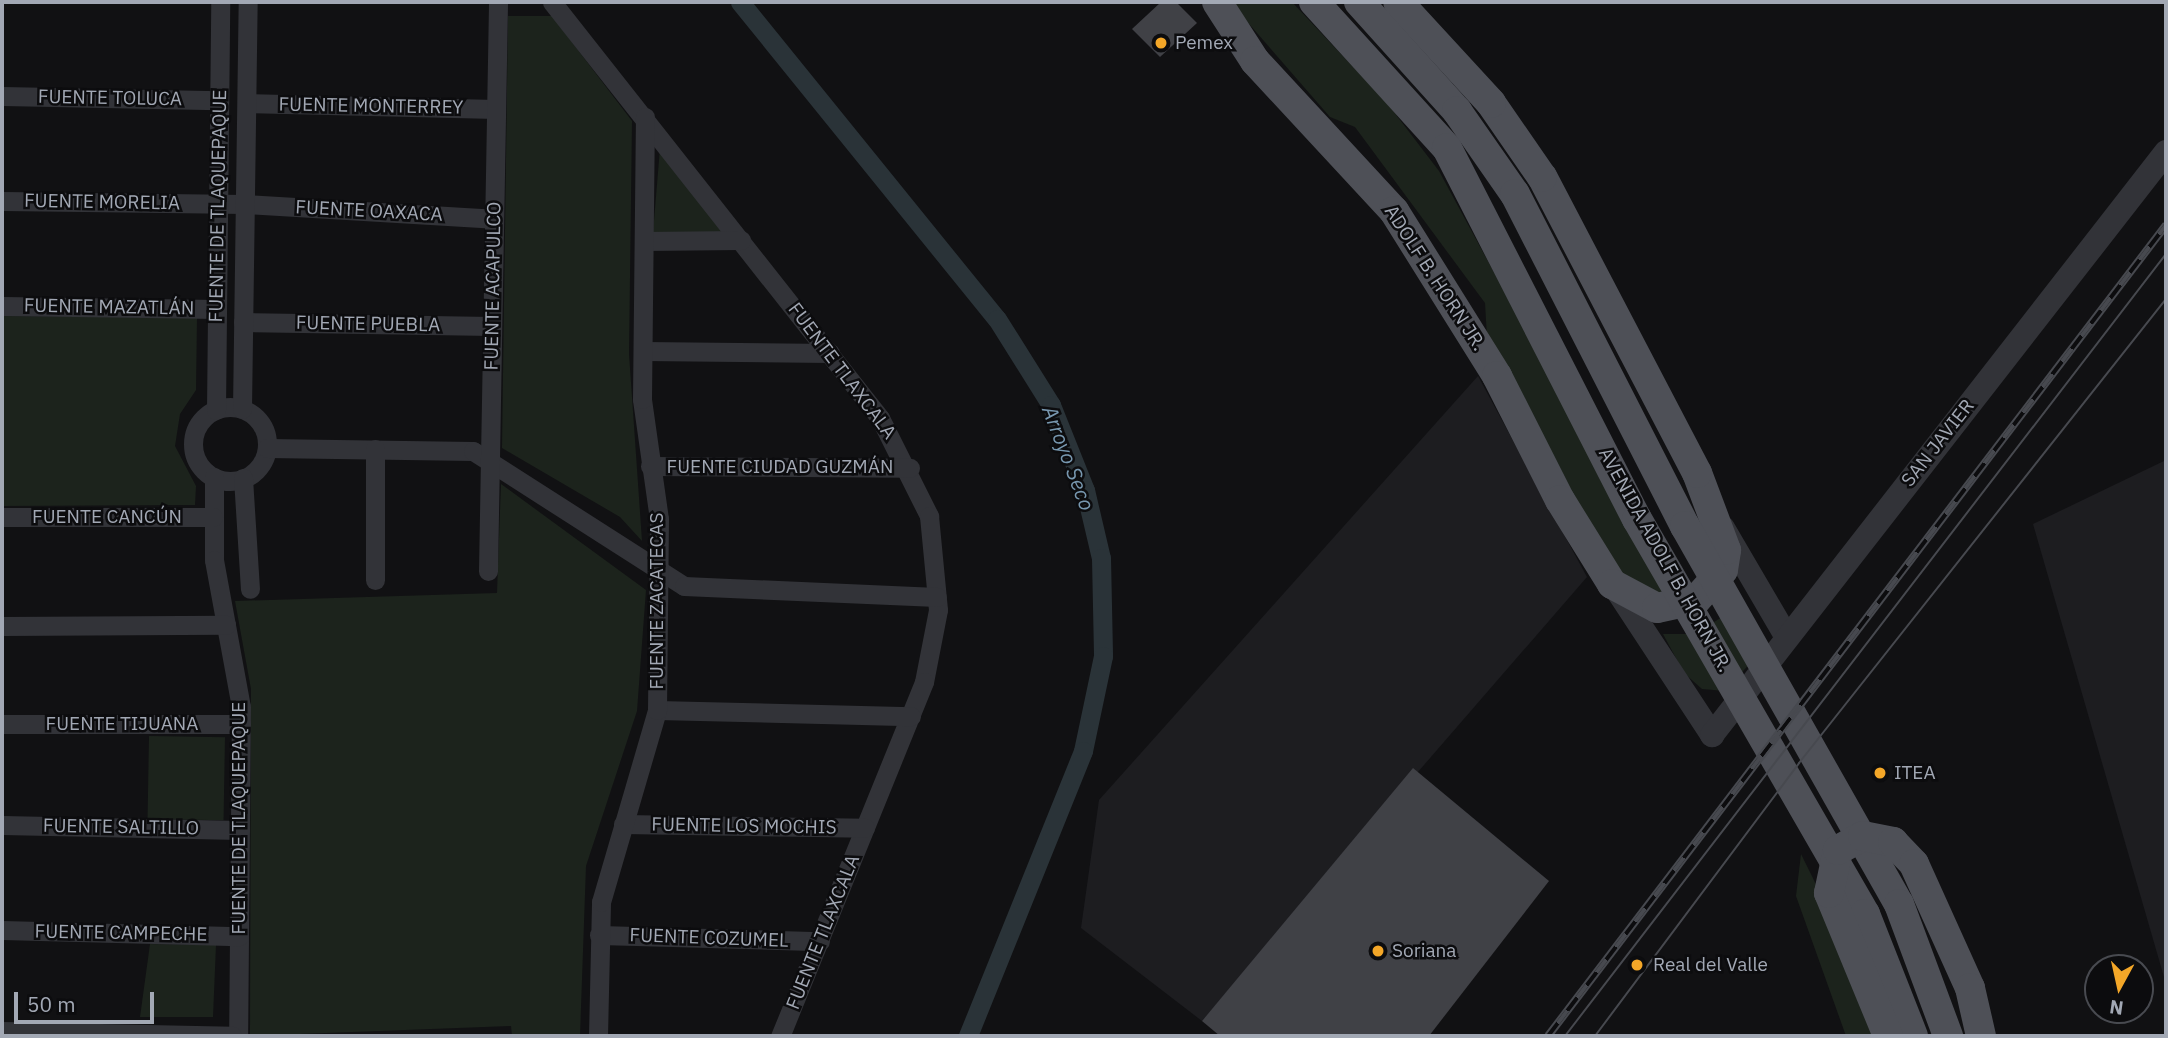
<!DOCTYPE html>
<meta charset="utf-8">
<style>
body{margin:0}
#map{position:relative;width:2168px;height:1038px;overflow:hidden;background:#111113;font-family:"IBM Plex Sans",sans-serif}
div>[style]{position:absolute}
[style*='--x']{left:calc(var(--x)*1px);top:calc(var(--y)*1px);width:calc(var(--w)*1px);rotate:calc(var(--a)*1deg)}
.built>*{inset:0;background:#1d1d20}
.green>*{inset:0;background:#1c231c;transform-origin:0 0}
.canal>*{height:19px;margin:-9.5px;padding:0 9.5px;transform-origin:9.5px;border-radius:9.5px;background:#2a3338}
.building>*{inset:0;background:#404146}
.minor>*{height:19px;margin:-9.5px;padding:0 9.5px;transform-origin:9.5px;border-radius:9.5px;background:#323338}
.minor>.ring{margin:-9.5px;padding:0;box-sizing:content-box;background:none;border:19px solid #323338;border-radius:50%}
.tertiary>*{height:24px;margin:-12px;padding:0 12px;transform-origin:12px;border-radius:12px;background:#323338}
.primary>*{height:30px;margin:-15px;padding:0 15px;transform-origin:15px;border-radius:15px;background:#4e5057}
.tram>*{height:2px;margin:-1px;padding:0 1px;transform-origin:1px;border-radius:1px;background:#47494f}
.rail>*{height:8px;margin-top:-4px;transform-origin:0;background:repeating-linear-gradient(90deg,#0c0c0e 0 16px,#47494f 0 32px);box-sizing:border-box;border-block:2px solid #47494f}
.dots>*{width:19px;height:19px;translate:-50% -50%;box-sizing:border-box;border:4px solid #0c0c0e;border-radius:50%}
span{translate:-50% -50%;white-space:nowrap;text-align:center;line-height:1.15;-webkit-text-stroke:5px #0c0c0e;paint-order:stroke}
.poi-label{font-size:19px;color:#a2a8b4}
.left{translate:0 -50%;text-align:left}
.street-label{font-size:19px;color:#a2a8b4}
.water-label{font-size:21px;color:#7898b0;font-style:italic}
.frame{position:absolute;inset:0;border:4px solid #a2a8b4;pointer-events:none}
.north{position:absolute;left:2084px;top:954px;width:70px;height:70px;box-sizing:border-box;background:#0c0c0e;border:2px solid #484a50;border-radius:50%;rotate:188deg;font-size:19px;font-weight:700;line-height:28px;text-align:center;color:#a2a8b4}
.north::after{content:'';display:block;margin:auto;width:24px;height:32px;background:#f4a728;clip-path:polygon(50% 0,100% 100%,50% 72%,0 100%)}
.scale{position:absolute;left:14px;top:992px;width:140px;height:32px;box-sizing:border-box;border:4px solid #a2a8b4;border-top:0;padding-left:9px;font-size:21px;line-height:24px;white-space:nowrap;color:#a2a8b4;-webkit-text-stroke:5px #0c0c0e;paint-order:stroke}
</style>
<div id="map">
<div class="built">
<i style="clip-path:polygon(1478px 376px,1587px 577px,1202px 1021px,1081px 928px,1099px 800px)"></i>
<i style="clip-path:polygon(2166px 460px,2166px 984px,2033px 524px)"></i>
</div>
<div class="green">
<i style="clip-path:polygon(1230px 2px,1292px 2px,1387px 103px,1439px 171px,1669px 595px,1652px 595px,1620px 572px,1589px 528px,1487px 337px,1485px 303px,1355px 127px,1330px 117px)"></i>
<i style="clip-path:polygon(508px 16px,552px 16px,632px 121px,629px 354px,642px 541px,620px 517px,502px 448px)"></i>
<i style="clip-path:polygon(660px 148px,728px 234px,653px 233px)"></i>
<i style="clip-path:polygon(2px 316px,197px 318px,196px 390px,180px 414px,175px 446px,196px 486px,195px 505px,2px 506px)"></i>
<i style="clip-path:polygon(501px 484px,646px 590px,637px 711px,586px 866px,580px 1036px,512px 1036px,511px 1026px,250px 1036px,251px 689px,235px 601px,497px 593px)"></i>
<i style="clip-path:polygon(1722px 617px,1754px 659px,1725px 691px,1702px 689px,1684px 673px,1663px 634px,1695px 634px)"></i>
<i style="left:149px;top:736px;width:76px;height:83px;rotate:1deg"></i>
<i style="clip-path:polygon(1801px 854px,1840px 933px,1880px 1036px,1846px 1036px,1796px 896px)"></i>
<i style="clip-path:polygon(150px 944px,216px 945px,213px 1017px,140px 1017px)"></i>
</div>
<div class="canal">
<i style="--x:740;--y:2;--w:408;--a:51"></i>
<i style="--x:997;--y:319;--w:102;--a:57.9"></i>
<i style="--x:1051;--y:405;--w:92;--a:68.2"></i>
<i style="--x:1085;--y:490;--w:70;--a:76.8"></i>
<i style="--x:1101;--y:558;--w:98;--a:88.8"></i>
<i style="--x:1103;--y:656;--w:97;--a:101.9"></i>
<i style="--x:1083;--y:751;--w:307;--a:112"></i>
</div>
<div class="building">
<i style="clip-path:polygon(1161px 2px,1176px 2px,1197px 23px,1160px 57px,1132px 29px)"></i>
<i style="clip-path:polygon(1413px 768px,1549px 881px,1429px 1036px,1220px 1036px,1202px 1021px)"></i>
</div>
<div class="minor">
<i style="--x:552;--y:2;--w:530;--a:51.75"></i>
<i style="--x:880;--y:418;--w:110;--a:63.4"></i>
<i style="--x:929;--y:516;--w:94;--a:84.5"></i>
<i style="--x:938;--y:610;--w:73;--a:101"></i>
<i style="--x:924;--y:682;--w:382;--a:112.1"></i>
<i style="--x:2;--y:96;--w:217;--a:1.1"></i>
<i style="--x:247;--y:103;--w:249;--a:1.4"></i>
<i style="--x:2;--y:201;--w:243;--a:0.7"></i>
<i style="--x:245;--y:204;--w:249;--a:3.4"></i>
<i style="--x:644;--y:241;--w:97;--a:-0.6"></i>
<i style="--x:2;--y:306;--w:215;--a:0.8"></i>
<i style="--x:243;--y:322;--w:249;--a:0.9"></i>
<i style="--x:643;--y:351;--w:187;--a:0.6"></i>
<i class="ring" style="left:193px;top:407px;width:55px;height:55px"></i>
<i style="--x:242;--y:409;--w:407;--a:-89.2"></i>
<i style="--x:216;--y:410;--w:408;--a:-89.4"></i>
<i style="--x:267;--y:448;--w:206;--a:0.8"></i>
<i style="--x:473;--y:451;--w:250;--a:32.6"></i>
<i style="--x:684;--y:586;--w:253;--a:2.5"></i>
<i style="--x:375;--y:449;--w:131;--a:90"></i>
<i style="--x:650;--y:466;--w:260;--a:0.4"></i>
<i style="--x:214;--y:477;--w:83;--a:90"></i>
<i style="--x:214;--y:560;--w:149;--a:79.6"></i>
<i style="--x:241;--y:707;--w:329;--a:90.5"></i>
<i style="--x:243;--y:478;--w:111;--a:86.4"></i>
<i style="--x:2;--y:517;--w:211;--a:0"></i>
<i style="--x:488;--y:571;--w:569;--a:-88.99"></i>
<i style="--x:2;--y:626;--w:224;--a:-0.3"></i>
<i style="--x:657;--y:710;--w:254;--a:1.4"></i>
<i style="--x:2;--y:724;--w:239;--a:0"></i>
<i style="--x:623;--y:824;--w:242;--a:0.9"></i>
<i style="--x:2;--y:825;--w:238;--a:1.2"></i>
<i style="--x:2;--y:930;--w:237;--a:1.5"></i>
<i style="--x:599;--y:935;--w:221;--a:1.6"></i>
<i style="--x:2;--y:1031;--w:230;--a:1.2"></i>
<i style="--x:598;--y:1036;--w:134;--a:-88.7"></i>
<i style="--x:601;--y:902;--w:200;--a:-73.7"></i>
<i style="--x:657;--y:710;--w:191;--a:-89.4"></i>
<i style="--x:659;--y:519;--w:121;--a:-98.1"></i>
<i style="--x:642;--y:399;--w:282;--a:-89.4"></i>
</div>
<div class="tertiary">
<i style="--x:1723;--y:528;--w:125;--a:59.7"></i>
<i style="--x:1613;--y:584;--w:181;--a:56.7"></i>
<i style="--x:1712;--y:735;--w:739;--a:-52.09"></i>
</div>
<div class="primary">
<i style="--x:1217;--y:2;--w:70;--a:57.2"></i>
<i style="--x:1255;--y:61;--w:205;--a:47.2"></i>
<i style="--x:1394;--y:211;--w:195;--a:58"></i>
<i style="--x:1497;--y:376;--w:139;--a:63.1"></i>
<i style="--x:1560;--y:500;--w:99;--a:58.2"></i>
<i style="--x:1612;--y:584;--w:51;--a:28.1"></i>
<i style="--x:1657;--y:608;--w:40;--a:-12"></i>
<i style="--x:1696;--y:600;--w:40;--a:-48"></i>
<i style="--x:1723;--y:570;--w:20;--a:-81"></i>
<i style="--x:1726;--y:550;--w:82;--a:-110.6"></i>
<i style="--x:1697;--y:473;--w:334;--a:-117.6"></i>
<i style="--x:1542;--y:177;--w:90;--a:-124.6"></i>
<i style="--x:1491;--y:103;--w:137;--a:-132.6"></i>
<i style="--x:1314;--y:2;--w:197;--a:47.7"></i>
<i style="--x:1447;--y:148;--w:417;--a:62.9"></i>
<i style="--x:1637;--y:519;--w:456;--a:60"></i>
<i style="--x:1865;--y:914;--w:131;--a:68.5"></i>
<i style="--x:1359;--y:2;--w:147;--a:48"></i>
<i style="--x:1457;--y:111;--w:101;--a:55.1"></i>
<i style="--x:1515;--y:194;--w:373;--a:62.9"></i>
<i style="--x:1685;--y:526;--w:434;--a:60.5"></i>
<i style="--x:1899;--y:904;--w:141;--a:69.6"></i>
<i style="--x:1888;--y:1036;--w:155;--a:-112.4"></i>
<i style="--x:1829;--y:893;--w:44;--a:-78.2"></i>
<i style="--x:1838;--y:850;--w:29;--a:-29"></i>
<i style="--x:1863;--y:836;--w:31;--a:11"></i>
<i style="--x:1893;--y:842;--w:30;--a:46"></i>
<i style="--x:1914;--y:864;--w:136;--a:65.7"></i>
<i style="--x:1970;--y:988;--w:49;--a:77.1"></i>
</div>
<div class="tram">
<i style="--x:1565;--y:1036;--w:986;--a:-52.46"></i>
<i style="--x:1595;--y:1036;--w:341;--a:-53.2"></i>
<i style="--x:1799;--y:763;--w:592;--a:-51.66"></i>
</div>
<div class="rail">
<i style="--x:1548;--y:1036;--w:1020;--a:-52.69"></i>
</div>
<div class="dots">
<i style="left:1161px;top:43px;background:#f4a728"></i>
<i style="left:1880px;top:773px;background:#f4a728"></i>
<i style="left:1378px;top:951px;background:#f4a728"></i>
<i style="left:1637px;top:965px;background:#f4a728"></i>
</div>
<div class="poi-label">
<span class="left" style="left:1175px;top:43px">Pemex</span>
<span class="left" style="left:1894px;top:773px">ITEA</span>
<span class="left" style="left:1392px;top:951px">Soriana</span>
<span class="left" style="left:1653px;top:965px">Real del Valle</span>
</div>
<div class="street-label">
<span style="left:110px;top:98px;rotate:1deg">FUENTE TOLUCA</span>
<span style="left:371px;top:106px;rotate:1deg">FUENTE MONTERREY</span>
<span style="left:102px;top:202px;rotate:1deg">FUENTE MORELIA</span>
<span style="left:218px;top:206px;rotate:-89deg">FUENTE DE TLAQUEPAQUE</span>
<span style="left:369px;top:211px;rotate:3deg">FUENTE OAXACA</span>
<span style="left:1435px;top:278px;rotate:57deg">ADOLF B. HORN JR.</span>
<span style="left:493px;top:286px;rotate:-89deg">FUENTE ACAPULCO</span>
<span style="left:109px;top:307px;rotate:1deg">FUENTE MAZATLÁN</span>
<span style="left:368px;top:324px;rotate:1deg">FUENTE PUEBLA</span>
<span style="left:842px;top:371px;rotate:53deg">FUENTE TLAXCALA</span>
<span style="left:1938px;top:443px;rotate:-52deg">SAN JAVIER</span>
<span style="left:780px;top:467px">FUENTE CIUDAD GUZMÁN</span>
<span style="left:107px;top:517px">FUENTE CANCÚN</span>
<span style="left:1665px;top:560px;rotate:61deg">AVENIDA ADOLF B. HORN JR.</span>
<span style="left:657px;top:601px;rotate:-90deg">FUENTE ZACATECAS</span>
<span style="left:122px;top:724px">FUENTE TIJUANA</span>
<span style="left:239px;top:818px;rotate:-90deg">FUENTE DE TLAQUEPAQUE</span>
<span style="left:744px;top:826px;rotate:1deg">FUENTE LOS MOCHIS</span>
<span style="left:121px;top:827px;rotate:1deg">FUENTE SALTILLO</span>
<span style="left:823px;top:932px;rotate:-68deg">FUENTE TLAXCALA</span>
<span style="left:121px;top:933px;rotate:1deg">FUENTE CAMPECHE</span>
<span style="left:709px;top:938px;rotate:2deg">FUENTE COZUMEL</span>
</div>
<div class="water-label">
<span style="left:1069px;top:458px;rotate:69deg">Arroyo Seco</span>
</div>
<div class="frame"></div>
<div class="north">N</div>
<div class="scale">50 m</div>
</div>
